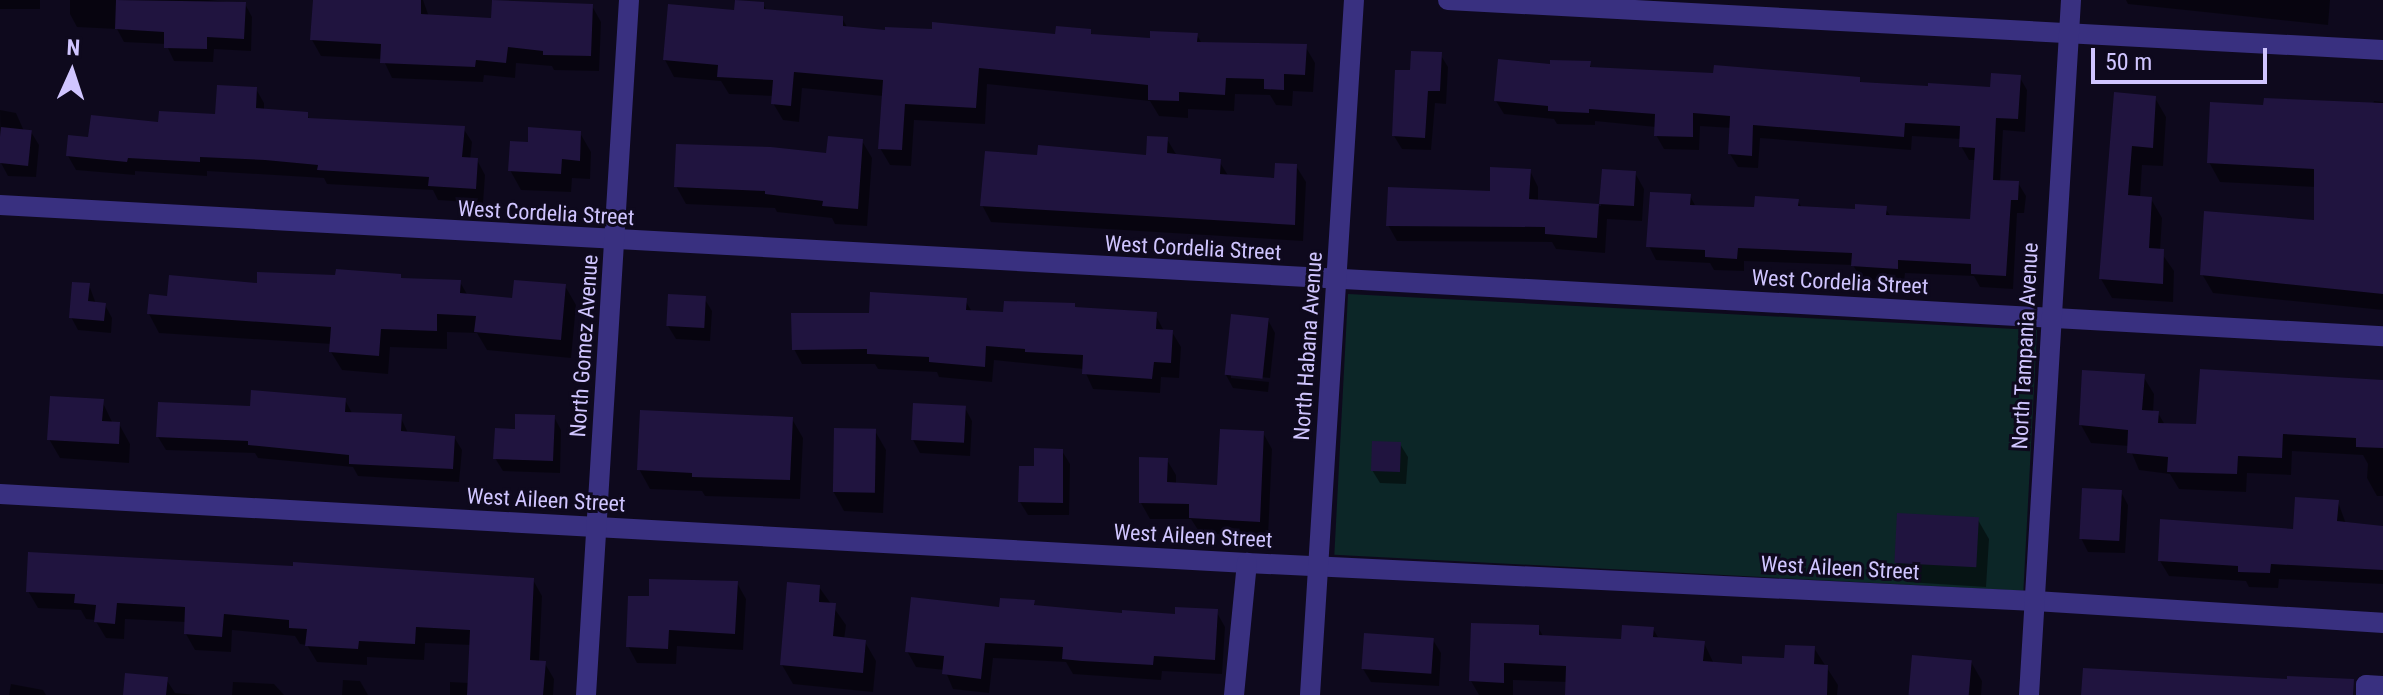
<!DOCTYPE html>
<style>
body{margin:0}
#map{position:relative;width:2383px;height:695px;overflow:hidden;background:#0e091d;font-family:"Roboto Condensed",sans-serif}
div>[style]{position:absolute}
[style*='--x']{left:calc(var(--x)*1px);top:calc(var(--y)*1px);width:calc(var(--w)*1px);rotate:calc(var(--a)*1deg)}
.green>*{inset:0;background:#0c2627;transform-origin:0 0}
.shadow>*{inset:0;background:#0007;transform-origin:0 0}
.building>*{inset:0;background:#20143f;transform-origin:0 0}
.minor>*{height:20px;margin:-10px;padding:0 10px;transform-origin:10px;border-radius:10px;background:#393080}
span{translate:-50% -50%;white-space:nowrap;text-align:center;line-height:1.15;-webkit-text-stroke:6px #0e091d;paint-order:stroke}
.street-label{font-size:22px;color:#d0c5ff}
.north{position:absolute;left:32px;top:32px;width:80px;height:80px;-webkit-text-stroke:6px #0e091d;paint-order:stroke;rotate:3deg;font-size:22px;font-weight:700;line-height:32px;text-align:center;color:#d0c5ff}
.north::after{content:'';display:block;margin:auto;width:28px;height:36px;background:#d0c5ff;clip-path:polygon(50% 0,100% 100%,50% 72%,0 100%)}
.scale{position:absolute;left:2091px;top:48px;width:176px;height:36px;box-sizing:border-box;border:4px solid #d0c5ff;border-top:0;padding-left:10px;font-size:24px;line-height:28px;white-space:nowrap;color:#d0c5ff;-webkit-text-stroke:6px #0e091d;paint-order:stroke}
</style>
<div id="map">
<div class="green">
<i style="left:1348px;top:294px;width:690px;height:261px;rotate:3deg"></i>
</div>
<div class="shadow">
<i style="left:0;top:0;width:40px;height:9px"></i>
<i style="clip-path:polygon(70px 0,208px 0,245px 4px,252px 17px,251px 51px,214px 49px,213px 62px,174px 61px,166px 44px,124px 42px,117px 29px,77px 27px,70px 14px)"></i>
<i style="clip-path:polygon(315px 0,423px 0,429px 17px,492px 20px,592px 6px,601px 22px,599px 71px,554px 70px,552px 66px,516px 63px,515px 78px,484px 75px,483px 82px,392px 78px,383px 59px,321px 56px,312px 40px)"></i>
<i style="clip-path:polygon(2126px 0,2330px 0,2328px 25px,2128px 4px)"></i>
<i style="clip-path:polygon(763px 4px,767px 11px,842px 18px,848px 29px,887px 32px,1057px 36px,1090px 31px,1093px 36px,1152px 40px,1197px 35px,1202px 44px,1305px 46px,1315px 63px,1313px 92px,1293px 91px,1292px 106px,1276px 105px,1270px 95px,1235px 94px,1234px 111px,1188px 109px,1188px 118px,1159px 116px,1150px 101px,987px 84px,985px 124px,914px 120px,911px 166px,890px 165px,880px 148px,883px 96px,802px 88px,799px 122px,783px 120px,773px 103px,774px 96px,729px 94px,721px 81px,674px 77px,665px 60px,736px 12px)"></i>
<i style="clip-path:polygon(1440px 54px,1448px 67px,1446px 104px,1435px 103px,1431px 150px,1402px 149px,1394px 136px,1412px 72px)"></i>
<i style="clip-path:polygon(1589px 63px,1592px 69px,1859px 79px,1862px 84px,1992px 89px,2019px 76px,2027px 90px,2025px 132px,2003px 130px,2000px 182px,2018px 183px,2026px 196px,2024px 213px,2017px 213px,2013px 289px,1980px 287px,1974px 276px,1905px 273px,1904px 282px,1861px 279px,1853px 265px,1744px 261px,1744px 271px,1714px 270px,1710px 263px,1656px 260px,1649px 246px,1690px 196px,1696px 207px,1756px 209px,1798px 201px,1802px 208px,1857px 211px,1885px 208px,1891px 217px,1972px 221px,1976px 160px,1969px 160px,1961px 146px,1961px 139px,1912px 136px,1911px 150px,1760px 138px,1758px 168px,1738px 167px,1730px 154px,1732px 128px,1700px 126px,1699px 150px,1664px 149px,1656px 135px,1656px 127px,1595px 121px,1595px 125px,1557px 124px,1554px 119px,1504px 114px,1496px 101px,1552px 66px)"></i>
<i style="clip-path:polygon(256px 89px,264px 103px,264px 111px,307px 114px,310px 120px,463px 128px,472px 142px,470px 160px,477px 160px,485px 175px,483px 203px,438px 200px,433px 190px,327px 184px,324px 178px,207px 171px,207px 176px,135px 171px,135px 175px,76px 170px,68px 156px,90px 139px,217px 116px)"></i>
<i style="clip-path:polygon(2116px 95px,2155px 98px,2166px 117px,2163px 166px,2142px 165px,2140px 198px,2151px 199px,2162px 218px,2160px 251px,2174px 271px,2173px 302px,2112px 298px,2101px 279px)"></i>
<i style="clip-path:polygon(2374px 101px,2383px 102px,2383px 310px,2213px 293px,2202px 274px,2316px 222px,2316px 187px,2220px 182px,2209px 162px,2265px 108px,2373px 104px)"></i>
<i style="clip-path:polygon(0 110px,16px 113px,24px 131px,31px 132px,39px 145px,36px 177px,8px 176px,1px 163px)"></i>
<i style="clip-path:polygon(580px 133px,591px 152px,590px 179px,572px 178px,571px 192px,521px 190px,510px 170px,530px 144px)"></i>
<i style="clip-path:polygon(1167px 139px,1177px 156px,1219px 161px,1229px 177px,1276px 180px,1296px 166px,1306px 182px,1303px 241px,991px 222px,982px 205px,1147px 157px)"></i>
<i style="clip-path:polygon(862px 141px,872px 158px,867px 226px,835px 224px,832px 218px,777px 212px,775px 208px,686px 204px,676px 186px,828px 156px)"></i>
<i style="clip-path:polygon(1530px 171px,1538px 187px,1538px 201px,1601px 206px,1603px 171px,1635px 173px,1644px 189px,1642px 221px,1607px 219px,1605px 253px,1556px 249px,1552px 242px,1397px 241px,1388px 225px,1491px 193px)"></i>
<i style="clip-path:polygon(400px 276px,402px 280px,460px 282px,468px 296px,514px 301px,565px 286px,576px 305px,571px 358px,487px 350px,477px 333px,447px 332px,447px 349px,390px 347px,388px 374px,342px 370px,331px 352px,332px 344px,159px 333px,149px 314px,169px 298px,259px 285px)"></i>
<i style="clip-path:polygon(89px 285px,96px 304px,105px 305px,112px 318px,111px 333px,78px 330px,71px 317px)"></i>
<i style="clip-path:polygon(704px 298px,712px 311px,710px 341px,676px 339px,668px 326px)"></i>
<i style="clip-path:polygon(965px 300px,972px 312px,1005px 314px,1076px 309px,1155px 314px,1164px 331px,1172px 332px,1181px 347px,1179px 378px,1161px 377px,1160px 393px,1093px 389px,1084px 369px,994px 360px,992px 382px,939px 377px,937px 372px,878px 369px,875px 364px,802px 364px,794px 349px,871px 315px)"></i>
<i style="clip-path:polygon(1268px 320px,1275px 333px,1270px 378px,1231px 374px,1231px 378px,1269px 382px,1268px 392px,1233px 388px,1226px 375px)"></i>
<i style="clip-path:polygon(2143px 376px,2154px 394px,2153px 413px,2158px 413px,2165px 425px,2197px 426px,2383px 382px,2383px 496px,2377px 496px,2367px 478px,2368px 464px,2363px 455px,2292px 451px,2291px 475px,2247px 473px,2246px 492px,2179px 489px,2170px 474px,2139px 470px,2129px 446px,2091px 443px,2081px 425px)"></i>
<i style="clip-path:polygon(345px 400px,352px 413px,400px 416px,408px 433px,454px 437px,462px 450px,459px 482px,358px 476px,353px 467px,258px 458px,255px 453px,166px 450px,158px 437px,252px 408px)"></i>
<i style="clip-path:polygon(102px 401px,113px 424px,119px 424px,130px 444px,129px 463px,60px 458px,49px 439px)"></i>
<i style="clip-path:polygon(965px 408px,972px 421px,970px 456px,920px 453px,913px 440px)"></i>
<i style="clip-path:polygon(554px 417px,561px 430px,560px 473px,503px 471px,495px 458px,517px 431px)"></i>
<i style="clip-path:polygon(792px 419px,803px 438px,800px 499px,705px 496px,702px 491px,650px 489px,639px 469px)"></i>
<i style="clip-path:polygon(875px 431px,886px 450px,883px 513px,844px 511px,833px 491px)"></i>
<i style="clip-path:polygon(1263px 433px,1272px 449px,1268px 537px,1200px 533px,1191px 519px,1150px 519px,1141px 503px,1167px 460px,1176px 475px,1176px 484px,1218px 487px)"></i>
<i style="clip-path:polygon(1400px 444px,1408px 457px,1406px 484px,1380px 483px,1372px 470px)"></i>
<i style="clip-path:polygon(1062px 451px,1070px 464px,1069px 515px,1028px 515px,1020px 502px,1036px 468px)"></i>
<i style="clip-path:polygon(2121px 492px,2128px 505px,2125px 553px,2088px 552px,2081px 538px)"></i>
<i style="clip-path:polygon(2338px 502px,2346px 524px,2383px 528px,2383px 584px,2279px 579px,2278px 588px,2249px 587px,2246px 581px,2169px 576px,2160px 561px,2295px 531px)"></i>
<i style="clip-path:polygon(1978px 520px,1989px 539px,1986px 587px,1907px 582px,1896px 563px)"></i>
<i style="clip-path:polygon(533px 580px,542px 596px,539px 662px,544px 662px,554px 679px,553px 695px,450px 695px,450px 682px,469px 683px,471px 645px,425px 643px,424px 660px,367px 657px,367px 665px,317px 662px,307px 645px,300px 644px,295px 636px,232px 630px,231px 652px,195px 650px,186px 634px,186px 622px,125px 619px,124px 639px,106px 638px,95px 620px,86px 619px,81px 610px,38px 608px,28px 591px)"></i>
<i style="clip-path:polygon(737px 583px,746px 599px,743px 650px,677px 646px,676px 664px,637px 663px,628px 646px,651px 598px)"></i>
<i style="clip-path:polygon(819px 587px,846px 625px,844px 640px,865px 642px,876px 661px,873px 692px,793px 684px,782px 665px)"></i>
<i style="clip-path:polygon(1033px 602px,1036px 607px,1123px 615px,1177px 616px,1216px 611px,1225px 627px,1222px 674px,1162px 671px,1161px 680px,1073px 674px,1066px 662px,993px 658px,989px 693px,953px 689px,945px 670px,916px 667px,907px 651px,1001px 609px)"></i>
<i style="clip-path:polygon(1538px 627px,1544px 638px,1623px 641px,1653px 629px,1659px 639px,1704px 643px,1714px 664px,1744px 666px,1786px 660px,1814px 648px,1838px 685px,1837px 695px,1567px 695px,1567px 682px,1513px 680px,1513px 695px,1479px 695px,1471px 681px)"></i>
<i style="clip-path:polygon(1433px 640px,1441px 653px,1439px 686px,1371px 682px,1363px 669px)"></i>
<i style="clip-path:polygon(1971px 662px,1982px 681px,1981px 695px,1910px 695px)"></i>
<i style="clip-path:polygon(166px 679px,175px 693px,197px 695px,125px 695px)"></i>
<i style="clip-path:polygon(343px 680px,360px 681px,368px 695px,342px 695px)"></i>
<i style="clip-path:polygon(233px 682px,274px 684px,284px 695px,232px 695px)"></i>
<i style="clip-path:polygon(11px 684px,43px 690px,46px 695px,9px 695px)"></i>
</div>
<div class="building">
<i style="clip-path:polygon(116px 0,246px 2px,244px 39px,207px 37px,207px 49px,164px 48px,164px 32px,115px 29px)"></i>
<i style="clip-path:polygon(313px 0,421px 0,421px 14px,491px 18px,492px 0,593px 4px,591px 56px,543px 55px,543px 51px,508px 47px,506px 63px,476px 60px,475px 67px,380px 63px,381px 44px,310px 40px)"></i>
<i style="clip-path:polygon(735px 0,764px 2px,764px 9px,843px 16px,843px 26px,885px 30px,885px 27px,932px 29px,932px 22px,1055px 34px,1056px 26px,1091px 29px,1091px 34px,1150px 38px,1150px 31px,1198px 33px,1197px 42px,1307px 44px,1305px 75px,1284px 74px,1284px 90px,1264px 89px,1264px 79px,1226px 78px,1225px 95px,1179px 92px,1179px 101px,1148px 100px,1148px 85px,979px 68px,976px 108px,905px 104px,902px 150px,878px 149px,883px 80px,794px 72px,791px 106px,771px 104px,773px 80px,717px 77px,718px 65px,663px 60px,668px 4px,734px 10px)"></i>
<i style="clip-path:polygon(1411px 51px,1442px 52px,1440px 91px,1428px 91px,1425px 138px,1392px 136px,1395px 70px,1410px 70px)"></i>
<i style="clip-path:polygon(1498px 59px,1550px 64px,1550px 60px,1591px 61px,1590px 67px,1713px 73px,1714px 65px,1860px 77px,1860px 82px,1928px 86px,1928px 83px,1990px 87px,1991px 73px,2021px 75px,2018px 119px,1996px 118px,1993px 180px,2019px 181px,2018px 200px,2011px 200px,2006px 276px,1971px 274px,1971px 264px,1898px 260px,1898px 269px,1851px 266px,1852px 253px,1738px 248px,1737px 259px,1705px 257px,1705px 250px,1646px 247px,1650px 192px,1691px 194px,1690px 205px,1754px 207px,1755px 196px,1799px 199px,1798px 206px,1855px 209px,1855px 204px,1887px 206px,1886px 215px,1970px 219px,1975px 148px,1959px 147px,1960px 126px,1905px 123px,1904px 137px,1753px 125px,1752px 156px,1728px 154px,1730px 116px,1693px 113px,1693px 137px,1654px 136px,1655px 114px,1589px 109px,1589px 113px,1548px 111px,1548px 106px,1494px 101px)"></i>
<i style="clip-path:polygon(217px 85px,257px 87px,256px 108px,308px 112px,308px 118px,465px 126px,462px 157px,478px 158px,476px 189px,428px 186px,429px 177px,317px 170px,318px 165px,265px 160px,200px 157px,200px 162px,128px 158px,127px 162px,66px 156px,68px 135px,88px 137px,91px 115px,158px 122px,159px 111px,215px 114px)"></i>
<i style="clip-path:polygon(2114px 92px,2156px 96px,2153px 148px,2132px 146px,2128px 195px,2152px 197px,2149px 248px,2164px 249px,2163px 284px,2099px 279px)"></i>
<i style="clip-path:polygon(2264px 98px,2383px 103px,2383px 294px,2200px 275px,2204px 211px,2314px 220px,2314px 169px,2207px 163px,2210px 102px,2263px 105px)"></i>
<i style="left:1px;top:127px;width:31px;height:36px;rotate:6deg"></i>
<i style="clip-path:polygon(528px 127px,581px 131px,580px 161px,562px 159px,561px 174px,508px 171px,510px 141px,528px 142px)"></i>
<i style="clip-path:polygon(828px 136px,863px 139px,858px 209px,822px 206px,823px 201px,765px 194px,765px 191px,674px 187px,676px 144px,771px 147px,826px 153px)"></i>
<i style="clip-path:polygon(1147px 136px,1168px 137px,1167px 153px,1221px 159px,1220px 174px,1274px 178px,1275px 163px,1297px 164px,1295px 225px,980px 206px,985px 151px,1037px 155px,1038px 145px,1146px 155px)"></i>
<i style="clip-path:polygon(1490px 167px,1531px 169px,1529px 199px,1599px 204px,1602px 169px,1636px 171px,1634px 206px,1599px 204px,1597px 238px,1545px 234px,1545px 227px,1386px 226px,1388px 187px,1490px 191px)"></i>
<i style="clip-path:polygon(336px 269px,401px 274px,401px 278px,461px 280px,460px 293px,512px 298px,514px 280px,566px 284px,561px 340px,474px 332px,476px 316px,437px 314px,437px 331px,381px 329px,379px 356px,329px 352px,331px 327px,147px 314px,149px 294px,167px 296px,169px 275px,257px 283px,257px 272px,335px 275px)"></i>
<i style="clip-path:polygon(72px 282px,90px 283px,88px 301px,106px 303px,104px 321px,69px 318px)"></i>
<i style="clip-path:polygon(870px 292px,967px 298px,966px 310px,1003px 312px,1004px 301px,1075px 303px,1075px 307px,1157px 312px,1156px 329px,1173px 330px,1171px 363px,1154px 362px,1152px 379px,1082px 374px,1083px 355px,1025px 352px,1025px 349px,986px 346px,985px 367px,929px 362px,929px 357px,867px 354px,867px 349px,792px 350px,791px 313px,869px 313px)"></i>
<i style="left:668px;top:294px;width:38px;height:32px;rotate:3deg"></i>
<i style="left:1231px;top:314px;width:38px;height:61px;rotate:6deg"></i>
<i style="clip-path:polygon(2200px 369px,2383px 380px,2383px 448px,2356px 447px,2356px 438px,2283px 434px,2282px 458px,2238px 456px,2237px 474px,2167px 472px,2168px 457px,2127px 453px,2128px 430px,2079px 425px,2082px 370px,2145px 374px,2142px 410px,2159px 411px,2158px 423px,2196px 424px)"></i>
<i style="clip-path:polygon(251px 390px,346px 398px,345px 412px,402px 414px,401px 431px,455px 436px,453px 469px,349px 464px,349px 455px,248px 445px,248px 441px,156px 437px,158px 402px,250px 406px)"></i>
<i style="clip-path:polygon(50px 396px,104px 399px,102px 421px,120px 422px,119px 444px,47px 440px)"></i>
<i style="left:913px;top:403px;width:53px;height:37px;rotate:3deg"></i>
<i style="clip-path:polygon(640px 410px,793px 417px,790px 480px,692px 477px,692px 473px,637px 470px)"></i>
<i style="clip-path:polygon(515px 414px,555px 415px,553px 461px,493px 459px,495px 428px,515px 429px)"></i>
<i style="left:834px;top:428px;width:42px;height:64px;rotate:1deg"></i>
<i style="clip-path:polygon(1220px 429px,1264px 431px,1260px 522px,1189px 518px,1189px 504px,1139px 503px,1139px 457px,1168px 458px,1167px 482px,1217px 485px)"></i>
<i style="left:1372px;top:441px;width:29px;height:30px;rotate:2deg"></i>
<i style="clip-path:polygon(1034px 448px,1063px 449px,1063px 503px,1018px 502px,1019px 466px,1034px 466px)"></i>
<i style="left:2082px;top:488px;width:40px;height:51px;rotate:3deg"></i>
<i style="clip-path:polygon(2295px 497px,2339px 500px,2337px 521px,2383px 526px,2383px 570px,2271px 564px,2270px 573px,2238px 572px,2238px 566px,2158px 561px,2160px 519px,2293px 529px)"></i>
<i style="left:1897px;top:513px;width:82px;height:50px;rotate:3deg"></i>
<i style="clip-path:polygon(28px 552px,293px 566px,293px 562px,534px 578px,530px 660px,546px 661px,543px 695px,467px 695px,470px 630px,416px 627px,415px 644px,359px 641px,358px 649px,305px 646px,307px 629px,289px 628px,289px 620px,224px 614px,222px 637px,184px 634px,185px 607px,117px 603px,115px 624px,94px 622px,96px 605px,74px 603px,75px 594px,26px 592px)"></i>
<i style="clip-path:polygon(649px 579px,738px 581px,735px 634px,669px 630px,668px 649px,626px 647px,628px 596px,649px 596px)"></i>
<i style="clip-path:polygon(787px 582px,820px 585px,819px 602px,836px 603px,833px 636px,866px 640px,863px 673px,780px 665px)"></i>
<i style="clip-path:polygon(911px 597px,999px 607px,1000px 598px,1035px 600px,1034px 605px,1122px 613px,1122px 610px,1175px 614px,1175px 607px,1218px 609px,1215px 660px,1154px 656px,1153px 665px,1082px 661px,1062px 659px,1063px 647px,985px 643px,981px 679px,942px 674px,944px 656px,905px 652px)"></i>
<i style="clip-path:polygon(1471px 623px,1539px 625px,1539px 635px,1621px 639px,1622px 625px,1654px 627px,1653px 637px,1705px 641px,1703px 661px,1742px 664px,1742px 656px,1784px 658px,1785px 645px,1815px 646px,1814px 664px,1828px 665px,1827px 695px,1565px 695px,1566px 666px,1504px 663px,1504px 683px,1469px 681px)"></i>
<i style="left:1364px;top:633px;width:70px;height:36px;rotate:4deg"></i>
<i style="left:1912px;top:655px;width:60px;height:40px;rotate:5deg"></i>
<i style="clip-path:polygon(2083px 668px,2287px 679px,2287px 676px,2354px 679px,2353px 695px,2081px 695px)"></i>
<i style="clip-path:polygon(125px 673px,168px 677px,166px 695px,123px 695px)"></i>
</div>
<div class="minor">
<i style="--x:1448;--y:0;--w:936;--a:3.06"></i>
<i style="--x:0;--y:205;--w:2387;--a:3.15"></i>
<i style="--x:0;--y:494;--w:1249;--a:3.17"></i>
<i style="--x:1247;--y:563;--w:789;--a:2.76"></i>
<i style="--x:2035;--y:601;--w:349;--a:3.6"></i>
<i style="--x:586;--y:695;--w:696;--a:-86.46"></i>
<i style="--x:1234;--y:695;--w:133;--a:-84.4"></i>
<i style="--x:1310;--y:695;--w:696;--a:-86.38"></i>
<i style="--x:2029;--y:695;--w:696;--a:-86.54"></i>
<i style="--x:2366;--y:695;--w:10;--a:-90"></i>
<i style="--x:2366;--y:685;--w:17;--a:3"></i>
</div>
<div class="street-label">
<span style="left:546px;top:213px;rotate:3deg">West Cordelia Street</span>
<span style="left:1193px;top:248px;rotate:3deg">West Cordelia Street</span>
<span style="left:1840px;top:282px;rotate:3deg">West Cordelia Street</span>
<span style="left:584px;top:346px;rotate:-86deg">North Gomez Avenue</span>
<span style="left:1308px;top:346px;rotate:-86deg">North Habana Avenue</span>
<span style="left:2025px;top:346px;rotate:-87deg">North Tampania Avenue</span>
<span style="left:546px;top:500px;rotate:3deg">West Aileen Street</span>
<span style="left:1193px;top:536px;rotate:3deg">West Aileen Street</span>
<span style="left:1840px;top:568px;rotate:3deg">West Aileen Street</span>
</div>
<div class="north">N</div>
<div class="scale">50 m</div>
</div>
